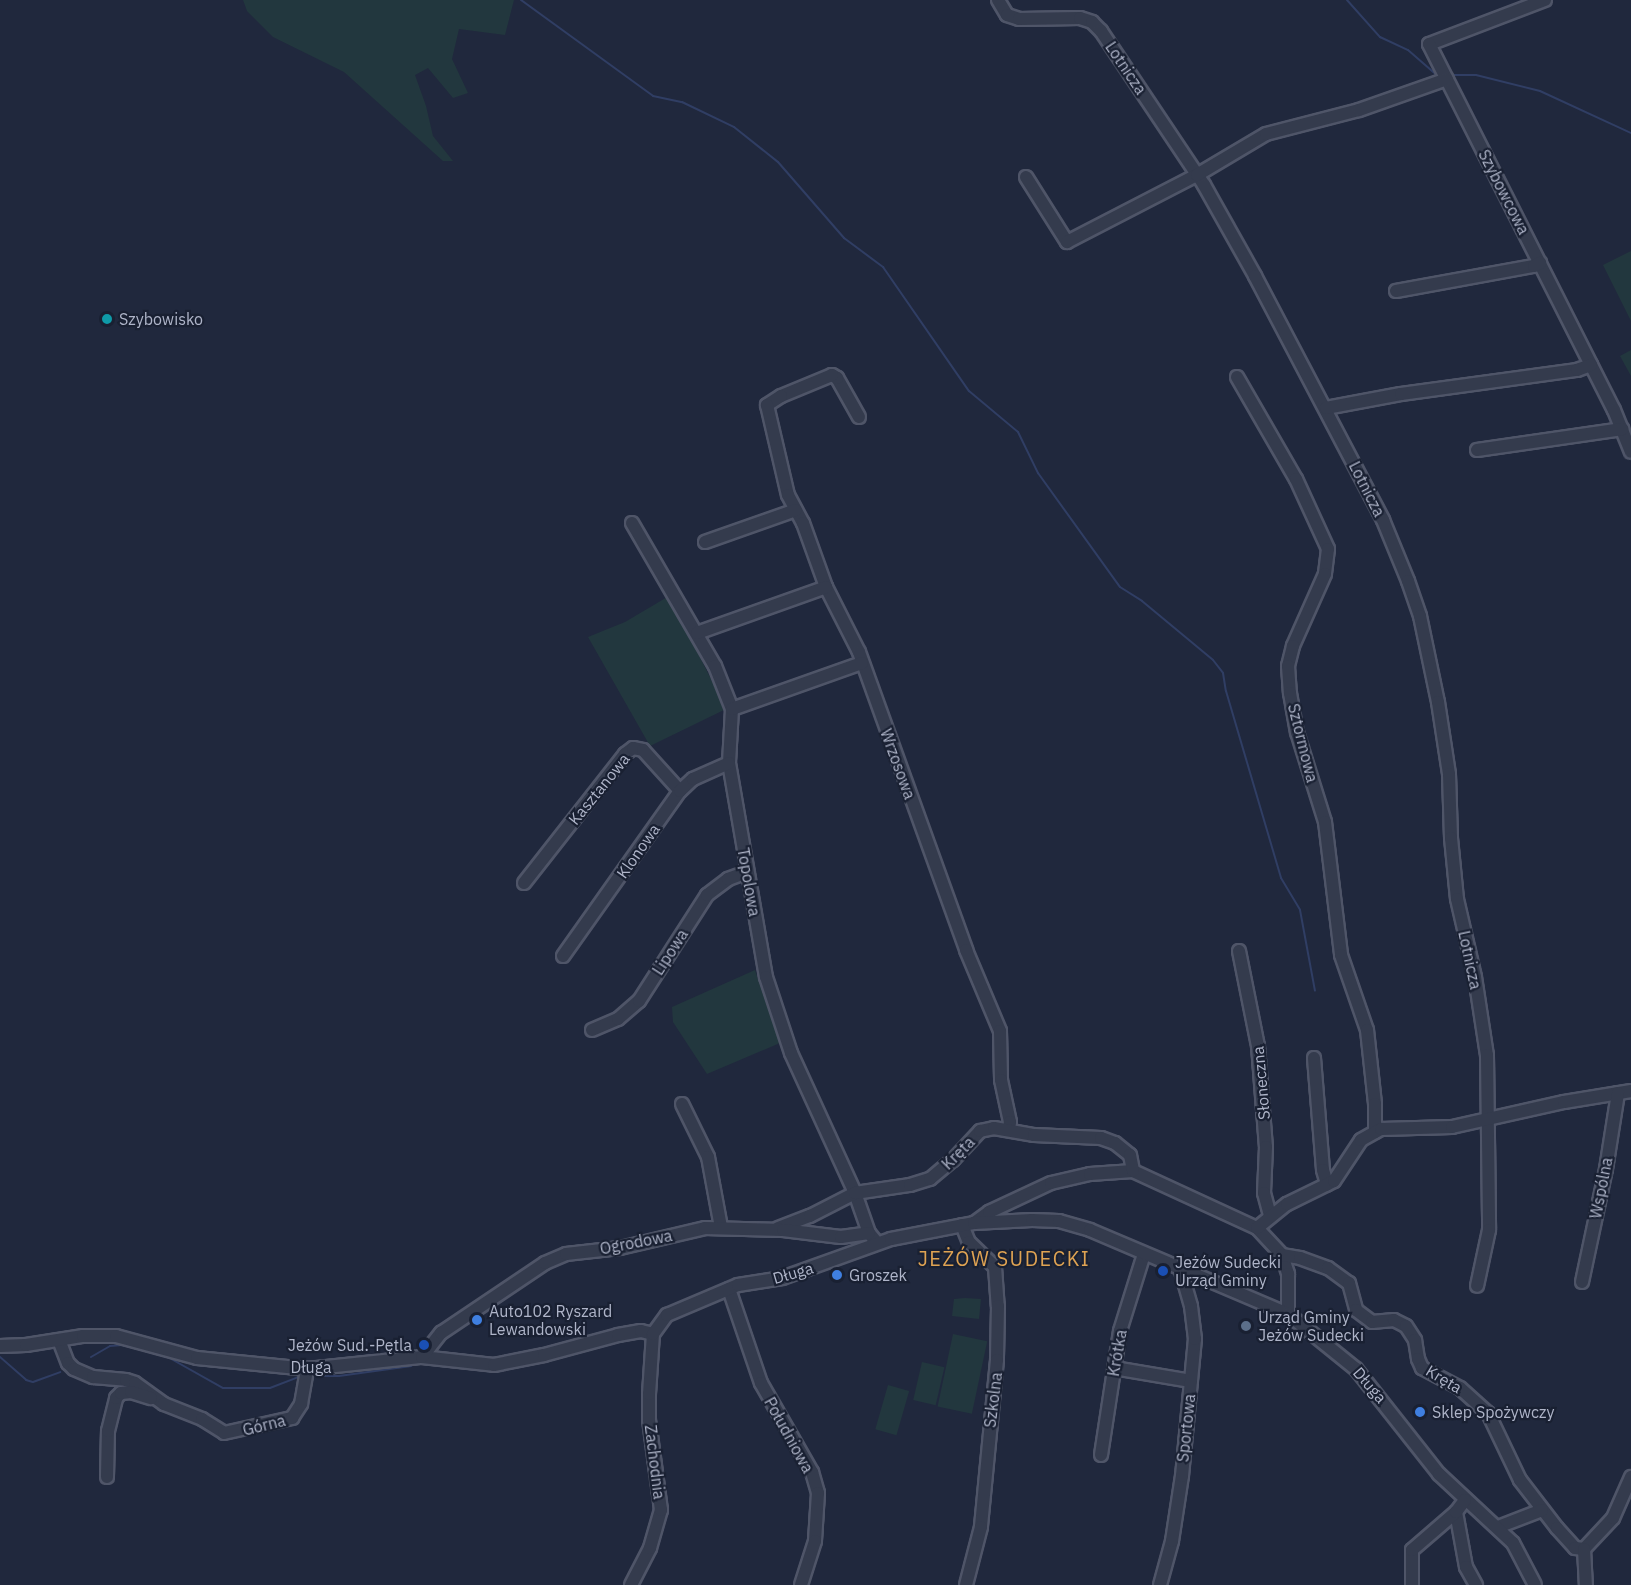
<!DOCTYPE html>
<meta charset="utf-8">
<style>
body{margin:0}
#map{position:relative;width:1631px;height:1585px;overflow:hidden;background:#20283d;font-family:"IBM Plex Sans",sans-serif}
div>[style]{position:absolute}
[style*='--x']{left:calc(var(--x)*1px);top:calc(var(--y)*1px);width:calc(var(--w)*1px);rotate:calc(var(--a)*1deg)}
.green>*{inset:0;background:#22373e;transform-origin:0 0}
.stream>*{height:2px;margin:-1px;padding:0 1px;transform-origin:1px;border-radius:1px;background:#303e64}
.roads{filter:drop-shadow(2px 0 #4f5568) drop-shadow(-2px 0 #4f5568) drop-shadow(0 2px #4f5568) drop-shadow(0 -2px #4f5568)}
.minor>*{height:12px;margin:-6px;padding:0 6px;transform-origin:6px;border-radius:6px;background:#343b4d}
.dots>*{width:16px;height:16px;translate:-50% -50%;box-sizing:border-box;border:3px solid #192032;border-radius:50%}
span{translate:-50% -50%;white-space:nowrap;text-align:center;line-height:1.15;-webkit-text-stroke:4.5px #192032;paint-order:stroke}
.street-label{font-size:16px;color:#afb5c9}
.poi-label{font-size:16px;color:#afb5c9}
.left{translate:0 -50%;text-align:left}
.right{translate:-100% -50%;text-align:right}
.quarter-label{font-size:20px;color:#dfa353;letter-spacing:1.5px}
</style>
<div id="map">
<div class="green">
<i style="clip-path:polygon(243px 0,514px 0,505px 35px,459px 29px,452px 59px,468px 93px,453px 98px,428px 68px,415px 75px,426px 106px,433px 136px,453px 161px,443px 161px,344px 72px,273px 37px,247px 11px)"></i>
<i style="clip-path:polygon(1631px 251px,1631px 321px,1603px 265px)"></i>
<i style="clip-path:polygon(1631px 350px,1631px 376px,1620px 356px)"></i>
<i style="clip-path:polygon(669px 596px,726px 709px,650px 746px,588px 637px,625px 622px)"></i>
<i style="clip-path:polygon(755px 970px,780px 1043px,707px 1074px,673px 1022px,672px 1007px)"></i>
<i style="clip-path:polygon(965px 1298px,981px 1299px,979px 1319px,952px 1316px,954px 1299px)"></i>
<i style="left:953px;top:1334px;width:35px;height:74px;rotate:12deg"></i>
<i style="left:922px;top:1362px;width:23px;height:39px;rotate:13deg"></i>
<i style="left:888px;top:1385px;width:22px;height:46px;rotate:16deg"></i>
</div>
<div class="stream">
<i style="--x:521;--y:0;--w:163;--a:36"></i>
<i style="--x:653;--y:96;--w:30;--a:12"></i>
<i style="--x:682;--y:102;--w:58;--a:25.7"></i>
<i style="--x:734;--y:127;--w:56;--a:38.5"></i>
<i style="--x:778;--y:162;--w:101;--a:49"></i>
<i style="--x:844;--y:238;--w:49;--a:36.6"></i>
<i style="--x:883;--y:267;--w:151;--a:55.3"></i>
<i style="--x:969;--y:391;--w:64;--a:39.9"></i>
<i style="--x:1018;--y:432;--w:46;--a:64"></i>
<i style="--x:1038;--y:473;--w:140;--a:54.3"></i>
<i style="--x:1120;--y:587;--w:26;--a:32"></i>
<i style="--x:1142;--y:601;--w:92;--a:39.7"></i>
<i style="--x:1213;--y:660;--w:16;--a:52"></i>
<i style="--x:1223;--y:673;--w:18;--a:81"></i>
<i style="--x:1226;--y:691;--w:195;--a:73.6"></i>
<i style="--x:1281;--y:878;--w:37;--a:59"></i>
<i style="--x:1300;--y:910;--w:82;--a:79.5"></i>
<i style="--x:1347;--y:0;--w:50;--a:48.3"></i>
<i style="--x:1380;--y:37;--w:31;--a:25"></i>
<i style="--x:1408;--y:50;--w:38;--a:41"></i>
<i style="--x:1451;--y:75;--w:25;--a:0"></i>
<i style="--x:1476;--y:75;--w:66;--a:14"></i>
<i style="--x:1540;--y:91;--w:100;--a:24.8"></i>
<i style="--x:0;--y:1357;--w:35;--a:41"></i>
<i style="--x:26;--y:1380;--w:7;--a:16"></i>
<i style="--x:33;--y:1382;--w:29;--a:-20"></i>
<i style="--x:91;--y:1357;--w:22;--a:-30"></i>
<i style="--x:110;--y:1346;--w:12;--a:-5"></i>
<i style="--x:122;--y:1345;--w:45;--a:14"></i>
<i style="--x:166;--y:1356;--w:65;--a:29.3"></i>
<i style="--x:223;--y:1388;--w:47;--a:0"></i>
<i style="--x:270;--y:1388;--w:33;--a:-21"></i>
<i style="--x:310;--y:1376;--w:29;--a:0"></i>
<i style="--x:339;--y:1376;--w:73;--a:-7.9"></i>
</div>
<div class="roads">
<div class="minor">
<i style="--x:998;--y:0;--w:17;--a:59"></i>
<i style="--x:1007;--y:15;--w:13;--a:18"></i>
<i style="--x:1019;--y:19;--w:61;--a:-0.9"></i>
<i style="--x:1080;--y:18;--w:13;--a:18"></i>
<i style="--x:1092;--y:22;--w:13;--a:45"></i>
<i style="--x:1101;--y:31;--w:185;--a:56.2"></i>
<i style="--x:1204;--y:185;--w:104;--a:60.7"></i>
<i style="--x:1255;--y:276;--w:276;--a:62.3"></i>
<i style="--x:1383;--y:520;--w:66;--a:67.7"></i>
<i style="--x:1408;--y:581;--w:37;--a:71"></i>
<i style="--x:1420;--y:616;--w:88;--a:78.2"></i>
<i style="--x:1438;--y:702;--w:73;--a:81.3"></i>
<i style="--x:1449;--y:774;--w:64;--a:88.2"></i>
<i style="--x:1451;--y:838;--w:61;--a:84.4"></i>
<i style="--x:1457;--y:899;--w:80;--a:77"></i>
<i style="--x:1475;--y:977;--w:79;--a:81.3"></i>
<i style="--x:1487;--y:1055;--w:175;--a:89.3"></i>
<i style="--x:1489;--y:1230;--w:57;--a:102.1"></i>
<i style="--x:1545;--y:0;--w:124;--a:159.2"></i>
<i style="--x:1429;--y:44;--w:410;--a:63.2"></i>
<i style="--x:1614;--y:410;--w:45;--a:68"></i>
<i style="--x:1026;--y:177;--w:77;--a:57.8"></i>
<i style="--x:1067;--y:242;--w:146;--a:-27.3"></i>
<i style="--x:1197;--y:175;--w:80;--a:-30.7"></i>
<i style="--x:1266;--y:134;--w:96;--a:-14.5"></i>
<i style="--x:1359;--y:110;--w:93;--a:-19.4"></i>
<i style="--x:1396;--y:291;--w:140;--a:-10.3"></i>
<i style="--x:1534;--y:266;--w:7;--a:-27"></i>
<i style="--x:1237;--y:377;--w:118;--a:60"></i>
<i style="--x:1296;--y:479;--w:77;--a:65.4"></i>
<i style="--x:1328;--y:549;--w:25;--a:97"></i>
<i style="--x:1325;--y:574;--w:79;--a:114"></i>
<i style="--x:1293;--y:646;--w:21;--a:104"></i>
<i style="--x:1288;--y:666;--w:27;--a:86"></i>
<i style="--x:1290;--y:693;--w:40;--a:80"></i>
<i style="--x:1297;--y:732;--w:94;--a:72.7"></i>
<i style="--x:1325;--y:822;--w:134;--a:83.1"></i>
<i style="--x:1341;--y:955;--w:79;--a:70.9"></i>
<i style="--x:1367;--y:1030;--w:74;--a:83.8"></i>
<i style="--x:1375;--y:1104;--w:28;--a:90"></i>
<i style="--x:1326;--y:408;--w:76;--a:-10.6"></i>
<i style="--x:1401;--y:394;--w:178;--a:-7.8"></i>
<i style="--x:1577;--y:370;--w:15;--a:-20"></i>
<i style="--x:859;--y:417;--w:45;--a:-119.4"></i>
<i style="--x:837;--y:378;--w:6;--a:-149"></i>
<i style="--x:832;--y:375;--w:55;--a:157.6"></i>
<i style="--x:781;--y:396;--w:17;--a:147"></i>
<i style="--x:767;--y:405;--w:92;--a:76.9"></i>
<i style="--x:788;--y:495;--w:32;--a:62"></i>
<i style="--x:803;--y:523;--w:68;--a:70.2"></i>
<i style="--x:826;--y:587;--w:73;--a:63.1"></i>
<i style="--x:859;--y:652;--w:317;--a:70.2"></i>
<i style="--x:966;--y:950;--w:88;--a:67.2"></i>
<i style="--x:1000;--y:1031;--w:49;--a:88.8"></i>
<i style="--x:1001;--y:1080;--w:43;--a:77.9"></i>
<i style="--x:1010;--y:1122;--w:7;--a:98"></i>
<i style="--x:1477;--y:450;--w:147;--a:-8.2"></i>
<i style="--x:632;--y:523;--w:165;--a:59.9"></i>
<i style="--x:715;--y:666;--w:46;--a:68.4"></i>
<i style="--x:732;--y:709;--w:54;--a:93.2"></i>
<i style="--x:729;--y:763;--w:217;--a:80.2"></i>
<i style="--x:766;--y:977;--w:80;--a:71.8"></i>
<i style="--x:791;--y:1053;--w:154;--a:65.4"></i>
<i style="--x:855;--y:1193;--w:42;--a:70.7"></i>
<i style="--x:869;--y:1233;--w:13;--a:51"></i>
<i style="--x:705;--y:542;--w:96;--a:-19.4"></i>
<i style="--x:697;--y:633;--w:137;--a:-19.6"></i>
<i style="--x:732;--y:709;--w:138;--a:-19.5"></i>
<i style="--x:524;--y:883;--w:164;--a:-51.9"></i>
<i style="--x:625;--y:754;--w:10;--a:-37"></i>
<i style="--x:633;--y:748;--w:10;--a:11"></i>
<i style="--x:643;--y:750;--w:55;--a:47.9"></i>
<i style="--x:1239;--y:951;--w:97;--a:78.7"></i>
<i style="--x:1258;--y:1046;--w:101;--a:85.5"></i>
<i style="--x:1266;--y:1147;--w:46;--a:92.5"></i>
<i style="--x:1264;--y:1193;--w:23;--a:75"></i>
<i style="--x:563;--y:956;--w:202;--a:-54.7"></i>
<i style="--x:680;--y:791;--w:18;--a:-43"></i>
<i style="--x:693;--y:779;--w:39;--a:-24"></i>
<i style="--x:592;--y:1030;--w:28;--a:-23"></i>
<i style="--x:618;--y:1019;--w:28;--a:-41"></i>
<i style="--x:639;--y:1001;--w:126;--a:-57.3"></i>
<i style="--x:707;--y:895;--w:26;--a:-37"></i>
<i style="--x:728;--y:879;--w:20;--a:-20"></i>
<i style="--x:1314;--y:1058;--w:112;--a:85.4"></i>
<i style="--x:1323;--y:1170;--w:15;--a:74"></i>
<i style="--x:682;--y:1104;--w:59;--a:63.9"></i>
<i style="--x:708;--y:1157;--w:71;--a:79.5"></i>
<i style="--x:974;--y:1223;--w:19;--a:-36"></i>
<i style="--x:989;--y:1212;--w:68;--a:-25.1"></i>
<i style="--x:1051;--y:1183;--w:40;--a:-13"></i>
<i style="--x:1090;--y:1174;--w:43;--a:-4"></i>
<i style="--x:1133;--y:1171;--w:136;--a:24.7"></i>
<i style="--x:1257;--y:1228;--w:37;--a:47"></i>
<i style="--x:1282;--y:1255;--w:20;--a:72"></i>
<i style="--x:1288;--y:1274;--w:40;--a:90"></i>
<i style="--x:962;--y:1225;--w:18;--a:68"></i>
<i style="--x:969;--y:1242;--w:36;--a:44"></i>
<i style="--x:995;--y:1267;--w:39;--a:86"></i>
<i style="--x:998;--y:1306;--w:54;--a:91.1"></i>
<i style="--x:997;--y:1360;--w:168;--a:95.5"></i>
<i style="--x:981;--y:1527;--w:60;--a:104.5"></i>
<i style="--x:778;--y:1228;--w:34;--a:-21"></i>
<i style="--x:810;--y:1216;--w:51;--a:-27.1"></i>
<i style="--x:855;--y:1193;--w:56;--a:-8.3"></i>
<i style="--x:910;--y:1185;--w:21;--a:-17"></i>
<i style="--x:930;--y:1179;--w:30;--a:-40"></i>
<i style="--x:953;--y:1160;--w:40;--a:-47"></i>
<i style="--x:980;--y:1131;--w:14;--a:-12"></i>
<i style="--x:994;--y:1128;--w:41;--a:9.9"></i>
<i style="--x:1034;--y:1135;--w:67;--a:2.6"></i>
<i style="--x:1101;--y:1138;--w:15;--a:20"></i>
<i style="--x:1115;--y:1143;--w:19;--a:39"></i>
<i style="--x:1130;--y:1155;--w:16;--a:79"></i>
<i style="--x:1257;--y:1228;--w:38;--a:-39"></i>
<i style="--x:1287;--y:1204;--w:52;--a:-26.1"></i>
<i style="--x:1334;--y:1181;--w:49;--a:-56.6"></i>
<i style="--x:1361;--y:1140;--w:23;--a:-29"></i>
<i style="--x:1381;--y:1129;--w:71;--a:-1.6"></i>
<i style="--x:1452;--y:1127;--w:115;--a:-12.6"></i>
<i style="--x:1564;--y:1102;--w:68;--a:-9.3"></i>
<i style="--x:1282;--y:1255;--w:18;--a:9"></i>
<i style="--x:1300;--y:1258;--w:30;--a:20"></i>
<i style="--x:1328;--y:1268;--w:26;--a:36"></i>
<i style="--x:1349;--y:1283;--w:28;--a:75"></i>
<i style="--x:1356;--y:1310;--w:20;--a:37"></i>
<i style="--x:1372;--y:1322;--w:22;--a:-5"></i>
<i style="--x:1394;--y:1320;--w:13;--a:27"></i>
<i style="--x:1406;--y:1326;--w:17;--a:57"></i>
<i style="--x:1415;--y:1340;--w:19;--a:81"></i>
<i style="--x:1418;--y:1359;--w:10;--a:66"></i>
<i style="--x:1422;--y:1368;--w:43;--a:27.8"></i>
<i style="--x:1460;--y:1388;--w:38;--a:42"></i>
<i style="--x:1488;--y:1413;--w:74;--a:64.5"></i>
<i style="--x:1520;--y:1480;--w:61;--a:52.4"></i>
<i style="--x:1557;--y:1528;--w:27;--a:48"></i>
<i style="--x:1575;--y:1548;--w:9;--a:6"></i>
<i style="--x:1582;--y:1282;--w:116;--a:-78"></i>
<i style="--x:1606;--y:1169;--w:77;--a:-81"></i>
<i style="--x:729;--y:1289;--w:99;--a:71.2"></i>
<i style="--x:761;--y:1383;--w:103;--a:60.2"></i>
<i style="--x:812;--y:1472;--w:22;--a:74"></i>
<i style="--x:818;--y:1493;--w:48;--a:93.6"></i>
<i style="--x:815;--y:1541;--w:46;--a:107.7"></i>
<i style="--x:59;--y:1340;--w:25;--a:69"></i>
<i style="--x:68;--y:1363;--w:8;--a:45"></i>
<i style="--x:74;--y:1369;--w:21;--a:23"></i>
<i style="--x:93;--y:1377;--w:33;--a:5"></i>
<i style="--x:126;--y:1380;--w:9;--a:18"></i>
<i style="--x:135;--y:1383;--w:36;--a:36"></i>
<i style="--x:164;--y:1404;--w:41;--a:21.5"></i>
<i style="--x:202;--y:1419;--w:26;--a:32"></i>
<i style="--x:224;--y:1433;--w:70;--a:-12.4"></i>
<i style="--x:292;--y:1418;--w:17;--a:-57"></i>
<i style="--x:301;--y:1404;--w:36;--a:-80"></i>
<i style="--x:0;--y:1346;--w:26;--a:-2"></i>
<i style="--x:26;--y:1345;--w:58;--a:-9"></i>
<i style="--x:83;--y:1336;--w:33;--a:0"></i>
<i style="--x:116;--y:1336;--w:84;--a:15.2"></i>
<i style="--x:197;--y:1358;--w:111;--a:5.7"></i>
<i style="--x:307;--y:1369;--w:116;--a:-6"></i>
<i style="--x:422;--y:1357;--w:72;--a:6.3"></i>
<i style="--x:494;--y:1365;--w:51;--a:-11.3"></i>
<i style="--x:544;--y:1355;--w:77;--a:-15.1"></i>
<i style="--x:618;--y:1335;--w:23;--a:-10"></i>
<i style="--x:641;--y:1331;--w:12;--a:14"></i>
<i style="--x:422;--y:1357;--w:31;--a:-52"></i>
<i style="--x:441;--y:1333;--w:125;--a:-33.9"></i>
<i style="--x:545;--y:1263;--w:23;--a:-23"></i>
<i style="--x:566;--y:1254;--w:54;--a:-6.3"></i>
<i style="--x:620;--y:1248;--w:87;--a:-13.2"></i>
<i style="--x:705;--y:1228;--w:78;--a:1.5"></i>
<i style="--x:783;--y:1230;--w:58;--a:6.9"></i>
<i style="--x:841;--y:1237;--w:28;--a:-8"></i>
<i style="--x:1114;--y:1368;--w:78;--a:9.6"></i>
<i style="--x:1101;--y:1455;--w:125;--a:-81.3"></i>
<i style="--x:1120;--y:1331;--w:81;--a:-72.7"></i>
<i style="--x:107;--y:1477;--w:46;--a:-88.8"></i>
<i style="--x:108;--y:1431;--w:34;--a:-76"></i>
<i style="--x:116;--y:1398;--w:7;--a:-45"></i>
<i style="--x:121;--y:1393;--w:10;--a:-6"></i>
<i style="--x:131;--y:1392;--w:21;--a:17"></i>
<i style="--x:1456;--y:1512;--w:56;--a:79.7"></i>
<i style="--x:1466;--y:1567;--w:21;--a:61"></i>
<i style="--x:1498;--y:1527;--w:47;--a:-21.1"></i>
<i style="--x:1584;--y:1549;--w:42;--a:-46.9"></i>
<i style="--x:1613;--y:1518;--w:45;--a:-66.3"></i>
<i style="--x:1584;--y:1549;--w:36;--a:87"></i>
<i style="--x:631;--y:1585;--w:42;--a:-62.8"></i>
<i style="--x:650;--y:1548;--w:40;--a:-74"></i>
<i style="--x:661;--y:1510;--w:91;--a:-97.6"></i>
<i style="--x:649;--y:1420;--w:26;--a:-90"></i>
<i style="--x:649;--y:1394;--w:60;--a:-86.2"></i>
<i style="--x:653;--y:1334;--w:24;--a:-54"></i>
<i style="--x:667;--y:1315;--w:77;--a:-22.9"></i>
<i style="--x:738;--y:1285;--w:45;--a:-9"></i>
<i style="--x:782;--y:1278;--w:116;--a:-19.7"></i>
<i style="--x:891;--y:1239;--w:85;--a:-10.9"></i>
<i style="--x:974;--y:1223;--w:58;--a:-3"></i>
<i style="--x:1032;--y:1220;--w:27;--a:2"></i>
<i style="--x:1059;--y:1221;--w:32;--a:16"></i>
<i style="--x:1090;--y:1230;--w:215;--a:23"></i>
<i style="--x:1288;--y:1314;--w:87;--a:39"></i>
<i style="--x:1356;--y:1369;--w:134;--a:51.7"></i>
<i style="--x:1439;--y:1474;--w:101;--a:43"></i>
<i style="--x:1513;--y:1543;--w:47;--a:62.4"></i>
<i style="--x:1160;--y:1585;--w:46;--a:-74.7"></i>
<i style="--x:1172;--y:1541;--w:66;--a:-81.3"></i>
<i style="--x:1182;--y:1476;--w:138;--a:-84.6"></i>
<i style="--x:1195;--y:1339;--w:33;--a:-97"></i>
<i style="--x:1191;--y:1306;--w:37;--a:-106"></i>
<i style="--x:1412;--y:1585;--w:35;--a:-90"></i>
<i style="--x:1412;--y:1550;--w:58;--a:-40.8"></i>
<i style="--x:1456;--y:1512;--w:15;--a:-53"></i>
</div>
</div>
<div class="dots">
<i style="left:107px;top:319px;background:#0f9aa8"></i>
<i style="left:1163px;top:1271px;background:#1a4fb4"></i>
<i style="left:837px;top:1275px;background:#3f7fe0"></i>
<i style="left:477px;top:1320px;background:#3f7fe0"></i>
<i style="left:1246px;top:1326px;background:#5c6f8a"></i>
<i style="left:424px;top:1345px;background:#1a4fb4"></i>
<i style="left:1420px;top:1412px;background:#3f7fe0"></i>
</div>
<div class="street-label">
<span style="left:1126px;top:68px;rotate:56deg">Lotnicza</span>
<span style="left:1504px;top:192px;rotate:63deg">Szybowcowa</span>
<span style="left:1367px;top:489px;rotate:63deg">Lotnicza</span>
<span style="left:1303px;top:743px;rotate:76deg">Sztormowa</span>
<span style="left:898px;top:764px;rotate:70deg">Wrzosowa</span>
<span style="left:599px;top:789px;rotate:-51deg">Kasztanowa</span>
<span style="left:638px;top:851px;rotate:-55deg">Klonowa</span>
<span style="left:749px;top:882px;rotate:80deg">Topolowa</span>
<span style="left:670px;top:952px;rotate:-57deg">Lipowa</span>
<span style="left:1470px;top:960px;rotate:78deg">Lotnicza</span>
<span style="left:1261px;top:1083px;rotate:-95deg">Słoneczna</span>
<span style="left:958px;top:1153px;rotate:-45deg">Kręta</span>
<span style="left:1601px;top:1188px;rotate:-79deg">Wspólna</span>
<span style="left:636px;top:1242px;rotate:-11deg">Ogrodowa</span>
<span style="left:793px;top:1273px;rotate:-16deg">Długa</span>
<span style="left:1117px;top:1353px;rotate:-80deg">Krótka</span>
<span style="left:311px;top:1367px">Długa</span>
<span style="left:1444px;top:1379px;rotate:31deg">Kręta</span>
<span style="left:1370px;top:1385px;rotate:49deg">Długa</span>
<span style="left:993px;top:1400px;rotate:-83deg">Szkolna</span>
<span style="left:264px;top:1425px;rotate:-14deg">Górna</span>
<span style="left:1186px;top:1428px;rotate:-84deg">Sportowa</span>
<span style="left:789px;top:1435px;rotate:61deg">Południowa</span>
<span style="left:655px;top:1462px;rotate:83deg">Zachodnia</span>
</div>
<div class="poi-label">
<span class="left" style="left:119px;top:319px">Szybowisko</span>
<span class="left" style="left:1175px;top:1271px">Jeżów Sudecki<br>Urząd Gminy</span>
<span class="left" style="left:849px;top:1275px">Groszek</span>
<span class="left" style="left:489px;top:1320px">Auto102 Ryszard<br>Lewandowski</span>
<span class="left" style="left:1258px;top:1326px">Urząd Gminy<br>Jeżów Sudecki</span>
<span class="right" style="left:412px;top:1345px">Jeżów Sud.-Pętla</span>
<span class="left" style="left:1432px;top:1412px">Sklep Spożywczy</span>
</div>
<div class="quarter-label">
<span style="left:1004px;top:1258px">JEŻÓW SUDECKI</span>
</div>
</div>
